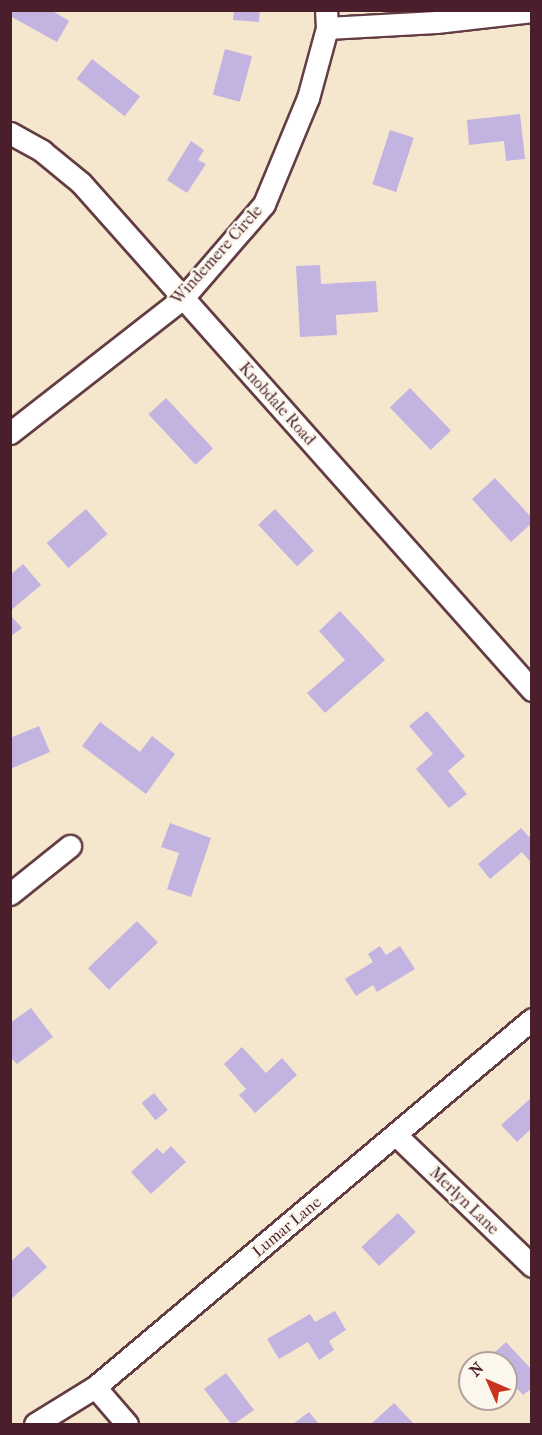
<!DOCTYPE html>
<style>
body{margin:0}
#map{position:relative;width:542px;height:1435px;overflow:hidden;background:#f5e7ce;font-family:"IM FELL French Canon",serif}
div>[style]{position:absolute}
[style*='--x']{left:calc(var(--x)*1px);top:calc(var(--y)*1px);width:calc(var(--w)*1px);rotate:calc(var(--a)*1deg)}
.building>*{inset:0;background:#c2b3e1;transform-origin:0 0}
.roads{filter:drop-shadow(2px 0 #643d43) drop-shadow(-2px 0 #643d43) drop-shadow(0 2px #643d43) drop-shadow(0 -2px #643d43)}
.minor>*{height:21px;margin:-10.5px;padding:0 10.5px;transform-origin:10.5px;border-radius:10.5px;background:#fff}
span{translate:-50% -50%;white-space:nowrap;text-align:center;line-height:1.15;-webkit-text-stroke:5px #fbf7ec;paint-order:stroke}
.street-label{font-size:16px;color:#4a1f2b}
.frame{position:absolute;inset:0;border:12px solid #4a1f2b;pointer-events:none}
.north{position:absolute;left:458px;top:1351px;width:60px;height:60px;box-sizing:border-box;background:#fbf7ec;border:2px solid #b4a19f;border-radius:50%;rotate:315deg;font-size:16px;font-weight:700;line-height:24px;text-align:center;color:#4a1f2b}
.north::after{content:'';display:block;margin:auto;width:21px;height:27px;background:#c8321e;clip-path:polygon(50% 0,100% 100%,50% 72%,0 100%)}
</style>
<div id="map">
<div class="building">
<i style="clip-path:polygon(10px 10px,51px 10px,69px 21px,57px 42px,10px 16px)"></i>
<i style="clip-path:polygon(234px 10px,260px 10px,259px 22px,233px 20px)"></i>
<i style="left:225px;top:49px;width:28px;height:47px;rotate:15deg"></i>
<i style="left:92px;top:59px;width:61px;height:25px;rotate:38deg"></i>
<i style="clip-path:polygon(520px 114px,525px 159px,506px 161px,504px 141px,469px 145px,467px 120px)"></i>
<i style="left:390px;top:130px;width:25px;height:57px;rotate:18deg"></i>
<i style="clip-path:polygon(191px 141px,204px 150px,198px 160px,206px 164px,187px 193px,167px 180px)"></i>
<i style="clip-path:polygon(320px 265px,321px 284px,376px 281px,378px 312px,336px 315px,337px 335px,300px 337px,296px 266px)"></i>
<i style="left:410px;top:388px;width:59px;height:28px;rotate:46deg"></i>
<i style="left:166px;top:398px;width:69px;height:24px;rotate:47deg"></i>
<i style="clip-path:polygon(495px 478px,532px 518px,532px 523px,511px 542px,472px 499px)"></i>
<i style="left:86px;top:509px;width:33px;height:52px;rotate:49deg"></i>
<i style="left:275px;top:509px;width:57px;height:23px;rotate:47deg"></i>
<i style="clip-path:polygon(23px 564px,41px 585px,10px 611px,10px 575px)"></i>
<i style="clip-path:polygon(340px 611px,385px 660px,325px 713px,307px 693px,345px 660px,319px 631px)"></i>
<i style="clip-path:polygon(10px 615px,22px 628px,10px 637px)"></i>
<i style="clip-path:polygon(427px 711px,465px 756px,448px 771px,467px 794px,449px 808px,416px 769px,433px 754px,409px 726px)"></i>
<i style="clip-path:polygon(100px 722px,140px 752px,152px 736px,175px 754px,146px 794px,82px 746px)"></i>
<i style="clip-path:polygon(39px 726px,50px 752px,10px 769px,10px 738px)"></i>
<i style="clip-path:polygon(170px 823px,211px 838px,191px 897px,167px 889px,179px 853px,161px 847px)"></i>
<i style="clip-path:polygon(521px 828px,529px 837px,532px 834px,532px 864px,522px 852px,490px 879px,478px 864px)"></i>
<i style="left:137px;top:921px;width:30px;height:68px;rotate:46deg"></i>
<i style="clip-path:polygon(380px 946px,386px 955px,400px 946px,415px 969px,377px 992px,373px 985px,356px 996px,345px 979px,373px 962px,368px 954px)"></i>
<i style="clip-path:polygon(31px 1008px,53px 1037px,17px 1064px,10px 1057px,10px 1023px)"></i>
<i style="clip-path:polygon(242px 1047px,266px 1073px,282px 1058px,297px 1075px,255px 1113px,239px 1095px,246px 1089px,224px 1064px)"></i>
<i style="left:154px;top:1093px;width:22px;height:16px;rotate:51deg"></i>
<i style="clip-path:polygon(532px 1097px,532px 1128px,517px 1142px,501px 1125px)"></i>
<i style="clip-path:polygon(171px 1146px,186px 1162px,151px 1194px,131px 1172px,157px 1148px,163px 1154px)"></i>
<i style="left:398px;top:1213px;width:26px;height:50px;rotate:47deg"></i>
<i style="clip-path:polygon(28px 1246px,47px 1267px,10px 1300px,10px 1262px)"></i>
<i style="clip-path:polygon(335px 1311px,346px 1330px,329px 1341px,334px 1350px,319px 1360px,308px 1342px,279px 1359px,267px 1339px,310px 1314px,315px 1322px)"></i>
<i style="clip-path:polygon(506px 1342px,532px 1370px,532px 1388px,523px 1395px,506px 1376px,506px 1363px,483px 1363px)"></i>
<i style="clip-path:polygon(226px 1373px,254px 1410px,234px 1424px,231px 1424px,204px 1389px)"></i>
<i style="clip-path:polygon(394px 1403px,414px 1424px,371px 1424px)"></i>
<i style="clip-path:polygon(309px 1412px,319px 1424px,293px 1424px)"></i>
</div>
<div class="roads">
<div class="minor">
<i style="--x:327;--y:28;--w:109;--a:-3.2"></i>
<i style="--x:436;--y:22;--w:97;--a:-6.5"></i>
<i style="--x:10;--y:133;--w:37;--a:29"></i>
<i style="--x:42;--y:151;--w:50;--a:39.4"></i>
<i style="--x:81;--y:183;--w:679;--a:48.35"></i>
<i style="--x:10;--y:433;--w:219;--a:-38"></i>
<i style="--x:183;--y:298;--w:124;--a:-49.2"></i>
<i style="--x:264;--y:204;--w:115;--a:-67.5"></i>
<i style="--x:308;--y:98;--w:73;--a:-74.8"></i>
<i style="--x:327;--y:28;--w:18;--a:-93"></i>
<i style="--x:10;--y:894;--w:77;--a:-38.7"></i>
<i style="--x:396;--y:1135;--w:189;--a:43.9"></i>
<i style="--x:95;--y:1387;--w:49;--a:49.1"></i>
<i style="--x:35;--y:1424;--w:70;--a:-31.7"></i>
<i style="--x:95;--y:1387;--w:571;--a:-40.1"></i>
</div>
</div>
<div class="street-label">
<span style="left:217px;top:255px;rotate:-48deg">Windemere Circle</span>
<span style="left:277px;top:404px;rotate:48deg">Knobdale Road</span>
<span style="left:464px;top:1201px;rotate:44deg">Merlyn Lane</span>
<span style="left:287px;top:1227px;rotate:-40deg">Lumar Lane</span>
</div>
<div class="frame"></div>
<div class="north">N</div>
</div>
